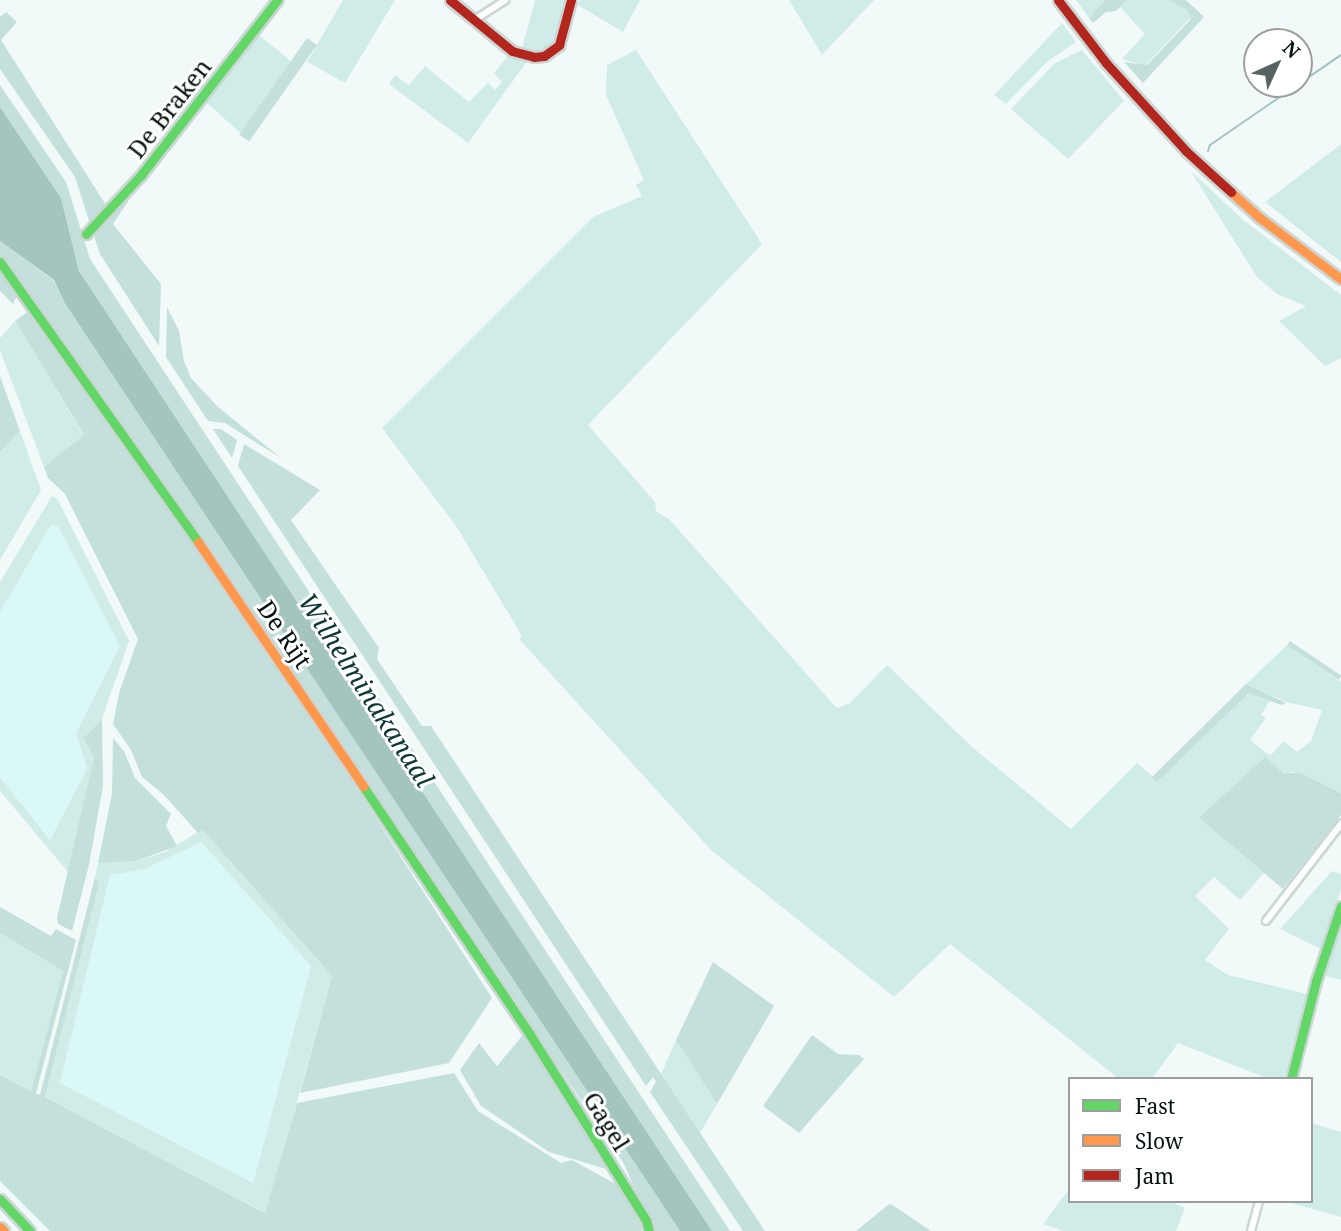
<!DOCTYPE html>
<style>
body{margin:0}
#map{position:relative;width:1341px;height:1231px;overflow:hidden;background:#f2faf9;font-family:"Noto Serif",serif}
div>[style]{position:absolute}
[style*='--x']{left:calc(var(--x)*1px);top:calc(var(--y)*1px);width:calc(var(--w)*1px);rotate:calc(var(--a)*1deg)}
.built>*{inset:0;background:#daf9f6}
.green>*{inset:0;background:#d0ece9}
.forest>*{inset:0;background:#c4e0dc;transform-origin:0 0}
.water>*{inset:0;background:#a4c4c0}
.stream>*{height:2px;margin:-1px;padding:0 1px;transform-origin:1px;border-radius:1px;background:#a4c4c0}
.roads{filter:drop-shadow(2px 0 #cbd7d5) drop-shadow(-2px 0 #cbd7d5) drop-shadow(0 2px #cbd7d5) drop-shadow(0 -2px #cbd7d5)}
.street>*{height:6px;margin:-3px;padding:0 3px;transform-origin:3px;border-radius:3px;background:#fdfefe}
.fast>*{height:9px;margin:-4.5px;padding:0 4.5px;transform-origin:4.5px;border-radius:4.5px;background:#63d668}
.slow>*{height:9px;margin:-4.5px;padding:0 4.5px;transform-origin:4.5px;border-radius:4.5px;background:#ff974d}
.jam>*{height:9px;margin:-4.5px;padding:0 4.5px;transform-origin:4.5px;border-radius:4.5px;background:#b3261e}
span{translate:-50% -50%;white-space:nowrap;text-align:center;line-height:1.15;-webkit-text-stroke:6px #fff;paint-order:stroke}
.street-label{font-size:24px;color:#041210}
.water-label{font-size:26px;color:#0e3835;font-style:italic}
.legend{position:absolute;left:1068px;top:1077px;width:245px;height:126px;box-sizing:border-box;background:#fff;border:2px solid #9ba09f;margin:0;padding:9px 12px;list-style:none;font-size:21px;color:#041210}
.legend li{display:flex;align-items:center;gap:14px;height:35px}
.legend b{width:35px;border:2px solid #9ba09f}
.north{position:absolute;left:1243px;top:28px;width:70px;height:70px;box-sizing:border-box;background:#fff;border:2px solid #9ba09f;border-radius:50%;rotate:45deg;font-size:19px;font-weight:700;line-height:28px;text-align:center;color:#041210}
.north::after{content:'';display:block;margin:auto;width:24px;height:32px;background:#576362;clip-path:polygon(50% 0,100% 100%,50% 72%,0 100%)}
</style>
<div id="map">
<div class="built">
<i style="clip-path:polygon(51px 525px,58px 526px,120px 646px,76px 733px,87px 769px,50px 840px,0 777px,0 612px)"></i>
<i style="clip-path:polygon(200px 841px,311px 966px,253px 1183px,60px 1083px,110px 874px,145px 869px)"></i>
</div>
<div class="green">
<i style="clip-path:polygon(343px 0,395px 0,345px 83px,307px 62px)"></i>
<i style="clip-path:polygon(535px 0,568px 0,553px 47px,539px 53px,521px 52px)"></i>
<i style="clip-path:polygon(580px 0,640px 0,623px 32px,578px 5px)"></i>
<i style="clip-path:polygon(789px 0,874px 0,822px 55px)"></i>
<i style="clip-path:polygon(1076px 0,1105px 0,1089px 18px)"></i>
<i style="clip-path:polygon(1127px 0,1169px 0,1187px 10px,1191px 17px,1145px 66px,1122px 59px,1145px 34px,1120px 7px)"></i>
<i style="clip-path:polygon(1062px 23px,1076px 42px,1048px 61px,1006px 104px,994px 95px)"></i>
<i style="clip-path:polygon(259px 35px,293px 63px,248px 140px,206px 102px)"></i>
<i style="clip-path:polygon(636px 50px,762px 244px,588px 425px,655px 502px,656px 511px,670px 520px,834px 705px,838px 708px,850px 703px,887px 665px,971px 746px,1071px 829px,1137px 763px,1158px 781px,1249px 693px,1270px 700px,1261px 715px,1266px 718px,1250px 740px,1266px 753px,1271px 755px,1284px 741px,1297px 752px,1311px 741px,1322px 710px,1286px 702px,1246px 684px,1287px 645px,1341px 682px,1341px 793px,1299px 772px,1291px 772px,1199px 818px,1264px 873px,1240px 900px,1214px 877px,1195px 896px,1229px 929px,1205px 960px,1228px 975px,1307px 994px,1284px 1079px,1269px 1079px,1178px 1043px,1152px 1079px,1119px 1079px,950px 944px,894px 997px,711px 850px,519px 639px,522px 636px,456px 526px,382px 428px,593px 217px,642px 196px,636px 185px,644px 180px,606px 95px,607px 65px)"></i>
<i style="clip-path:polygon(1082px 50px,1124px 101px,1068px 159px,1011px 109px,1055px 63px)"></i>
<i style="clip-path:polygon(510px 53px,528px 60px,468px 143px,389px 84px,395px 75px,409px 85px,425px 66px,469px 102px,488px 83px,495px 90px,502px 82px,494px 73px)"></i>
<i style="clip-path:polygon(1341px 144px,1341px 262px,1265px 202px)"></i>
<i style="clip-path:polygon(1190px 170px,1242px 219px,1341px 295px,1341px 358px,1325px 366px,1279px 321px,1306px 306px,1277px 294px,1257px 277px)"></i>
<i style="clip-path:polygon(15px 321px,84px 436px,44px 467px,0 350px,0 338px)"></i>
<i style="clip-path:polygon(20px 431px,41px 490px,0 560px,0 452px)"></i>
<i style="clip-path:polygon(52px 496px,58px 500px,129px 641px,102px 719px,83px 738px,94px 757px,68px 872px,0 791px,0 777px,50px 840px,87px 769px,76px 733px,120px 646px,58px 526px,51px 525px,0 612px,0 582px)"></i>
<i style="clip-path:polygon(evenodd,203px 829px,332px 976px,266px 1213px,45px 1097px,99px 884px,95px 877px,98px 863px,136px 861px,165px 852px,203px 829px,201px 842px,311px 966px,253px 1183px,60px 1083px,110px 875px,145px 869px,201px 842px)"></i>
<i style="clip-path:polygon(1332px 871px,1341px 874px,1341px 890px,1321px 949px,1280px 929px)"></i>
<i style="clip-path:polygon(1341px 920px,1341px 980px,1322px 975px)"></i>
<i style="clip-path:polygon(0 933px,63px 971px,31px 1091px,0 1075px)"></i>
<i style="clip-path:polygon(676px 1040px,717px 1104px,700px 1133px,661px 1074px)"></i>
<i style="clip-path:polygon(1311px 1123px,1341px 1132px,1341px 1217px,1284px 1201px,1311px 1201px)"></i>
<i style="clip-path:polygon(1070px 1188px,1070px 1201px,1169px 1201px,1185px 1208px,1176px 1231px,1063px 1231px,1043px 1224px)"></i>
</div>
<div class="forest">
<i style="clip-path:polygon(1105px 0,1127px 0,1116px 11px,1106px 12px,1093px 23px,1089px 18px)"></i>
<i style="clip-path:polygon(1169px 0,1186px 0,1204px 17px,1143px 83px,1124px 62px,1147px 65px,1191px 19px,1187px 10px)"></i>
<i style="clip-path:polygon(6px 12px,17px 22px,1px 40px,106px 205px,90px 224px,75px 177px,0 69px,0 17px)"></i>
<i style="left:307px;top:38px;width:12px;height:118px;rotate:35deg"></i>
<i style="clip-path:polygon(0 85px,66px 182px,90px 259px,730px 1231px,712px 1231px,79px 271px,61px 198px,0 107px)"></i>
<i style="clip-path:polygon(141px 182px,113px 224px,161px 284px,159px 346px,100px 254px,93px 233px)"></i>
<i style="clip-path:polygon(0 241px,53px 280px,680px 1231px,652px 1231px,624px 1164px,216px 557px,0 255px)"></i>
<i style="clip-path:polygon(0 270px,17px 295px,13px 304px,0 291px)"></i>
<i style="clip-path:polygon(167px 307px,179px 331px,184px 361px,191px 378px,218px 407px,281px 458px,225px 423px,208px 421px,166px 357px)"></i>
<i style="clip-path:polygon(30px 310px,236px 602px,492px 998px,449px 1063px,300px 1093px,332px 976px,203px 830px,198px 833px,164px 795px,142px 777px,131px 750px,113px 724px,119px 693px,138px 639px,65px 494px,48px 478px,44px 467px,84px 435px,15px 321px)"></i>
<i style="clip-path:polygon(0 376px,20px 431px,0 452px)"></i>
<i style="clip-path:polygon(213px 429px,221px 429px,237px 440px,232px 458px)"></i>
<i style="clip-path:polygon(244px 444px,320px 490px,291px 520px,379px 648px,377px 659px,422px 726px,431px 726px,765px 1231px,743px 1231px,650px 1092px,656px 1082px,653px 1077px,646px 1086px,238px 466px)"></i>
<i style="left:1290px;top:641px;width:62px;height:5px;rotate:34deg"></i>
<i style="clip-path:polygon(1246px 684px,1286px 703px,1281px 705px,1249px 693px,1157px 782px,1152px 777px)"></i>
<i style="clip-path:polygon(102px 719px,103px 786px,89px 865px,72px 931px,58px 924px,57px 918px,94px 757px,83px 738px)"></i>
<i style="clip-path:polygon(113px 738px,124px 751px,135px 778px,171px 814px,166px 826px,177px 846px,136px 861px,98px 863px,112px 793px)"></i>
<i style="clip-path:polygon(1265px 757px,1284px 774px,1299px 772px,1341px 793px,1341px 815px,1283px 889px,1199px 818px)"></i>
<i style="clip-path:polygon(95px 877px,99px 884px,45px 1097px,265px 1213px,297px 1103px,454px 1073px,478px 1111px,561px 1163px,572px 1160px,623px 1188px,643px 1219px,641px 1231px,50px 1231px,0 1181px,0 1075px,31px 1091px,63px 971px,0 933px,0 907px,51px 936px,56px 929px,76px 940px,36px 1093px,40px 1095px)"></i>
<i style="clip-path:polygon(713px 962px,774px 1006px,717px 1104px,676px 1040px)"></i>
<i style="clip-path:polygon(812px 1035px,838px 1054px,859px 1055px,864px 1059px,799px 1133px,763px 1106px)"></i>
<i style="clip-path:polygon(522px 1036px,585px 1128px,613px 1171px,549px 1152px,481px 1106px,460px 1070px,479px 1043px,497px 1066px)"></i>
<i style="clip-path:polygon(889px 1204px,894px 1206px,931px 1231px,856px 1231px)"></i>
</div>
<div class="water">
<i style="clip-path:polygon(0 107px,61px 198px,79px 271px,712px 1231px,680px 1231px,65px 303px,54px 280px,0 241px)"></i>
</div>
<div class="stream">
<i style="--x:1208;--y:151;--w:6;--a:-72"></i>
<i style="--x:1210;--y:145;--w:159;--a:-34.5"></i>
</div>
<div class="roads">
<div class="street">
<i style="--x:476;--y:19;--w:35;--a:-33"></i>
<i style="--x:1266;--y:921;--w:123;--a:-52.3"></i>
<i style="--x:1251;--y:1231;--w:31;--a:-75"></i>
</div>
<div class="fast">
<i style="--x:86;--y:234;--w:81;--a:-47"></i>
<i style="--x:141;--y:175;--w:222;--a:-52.1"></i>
<i style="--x:0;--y:262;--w:343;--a:54.7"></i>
<i style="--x:363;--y:786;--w:298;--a:56.1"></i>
<i style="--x:529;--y:1033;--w:221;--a:58"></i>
<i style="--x:646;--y:1220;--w:11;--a:75"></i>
<i style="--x:1291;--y:1079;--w:101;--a:-75.7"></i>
<i style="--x:1316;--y:981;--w:79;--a:-71.6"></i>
<i style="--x:0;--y:1199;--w:44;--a:46.8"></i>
</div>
<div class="slow">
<i style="--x:1231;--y:192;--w:39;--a:42"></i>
<i style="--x:1260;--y:218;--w:101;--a:37"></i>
<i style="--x:198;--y:542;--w:295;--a:55.9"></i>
<i style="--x:0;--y:1227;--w:6;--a:45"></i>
</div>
<div class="jam">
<i style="--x:450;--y:0;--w:80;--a:39.4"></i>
<i style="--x:512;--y:51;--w:23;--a:15"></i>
<i style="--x:534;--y:57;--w:10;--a:-6"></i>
<i style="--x:544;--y:56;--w:19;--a:-36"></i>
<i style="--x:559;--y:45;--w:47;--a:-75.1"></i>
<i style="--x:1058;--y:0;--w:79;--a:52.7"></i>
<i style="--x:1106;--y:63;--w:119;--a:47.7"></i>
<i style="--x:1186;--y:151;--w:61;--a:42.3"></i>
</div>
</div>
<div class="street-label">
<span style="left:169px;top:108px;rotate:-52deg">De Braken</span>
<span style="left:285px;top:634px;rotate:56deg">De Rijt</span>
<span style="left:607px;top:1121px;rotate:58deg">Gagel</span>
</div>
<div class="water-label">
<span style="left:366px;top:690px;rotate:57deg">Wilhelminakanaal</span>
</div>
<ul class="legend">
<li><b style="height:9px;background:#63d668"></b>Fast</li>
<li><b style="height:9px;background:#ff974d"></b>Slow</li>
<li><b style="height:9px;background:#b3261e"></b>Jam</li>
</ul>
<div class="north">N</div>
</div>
